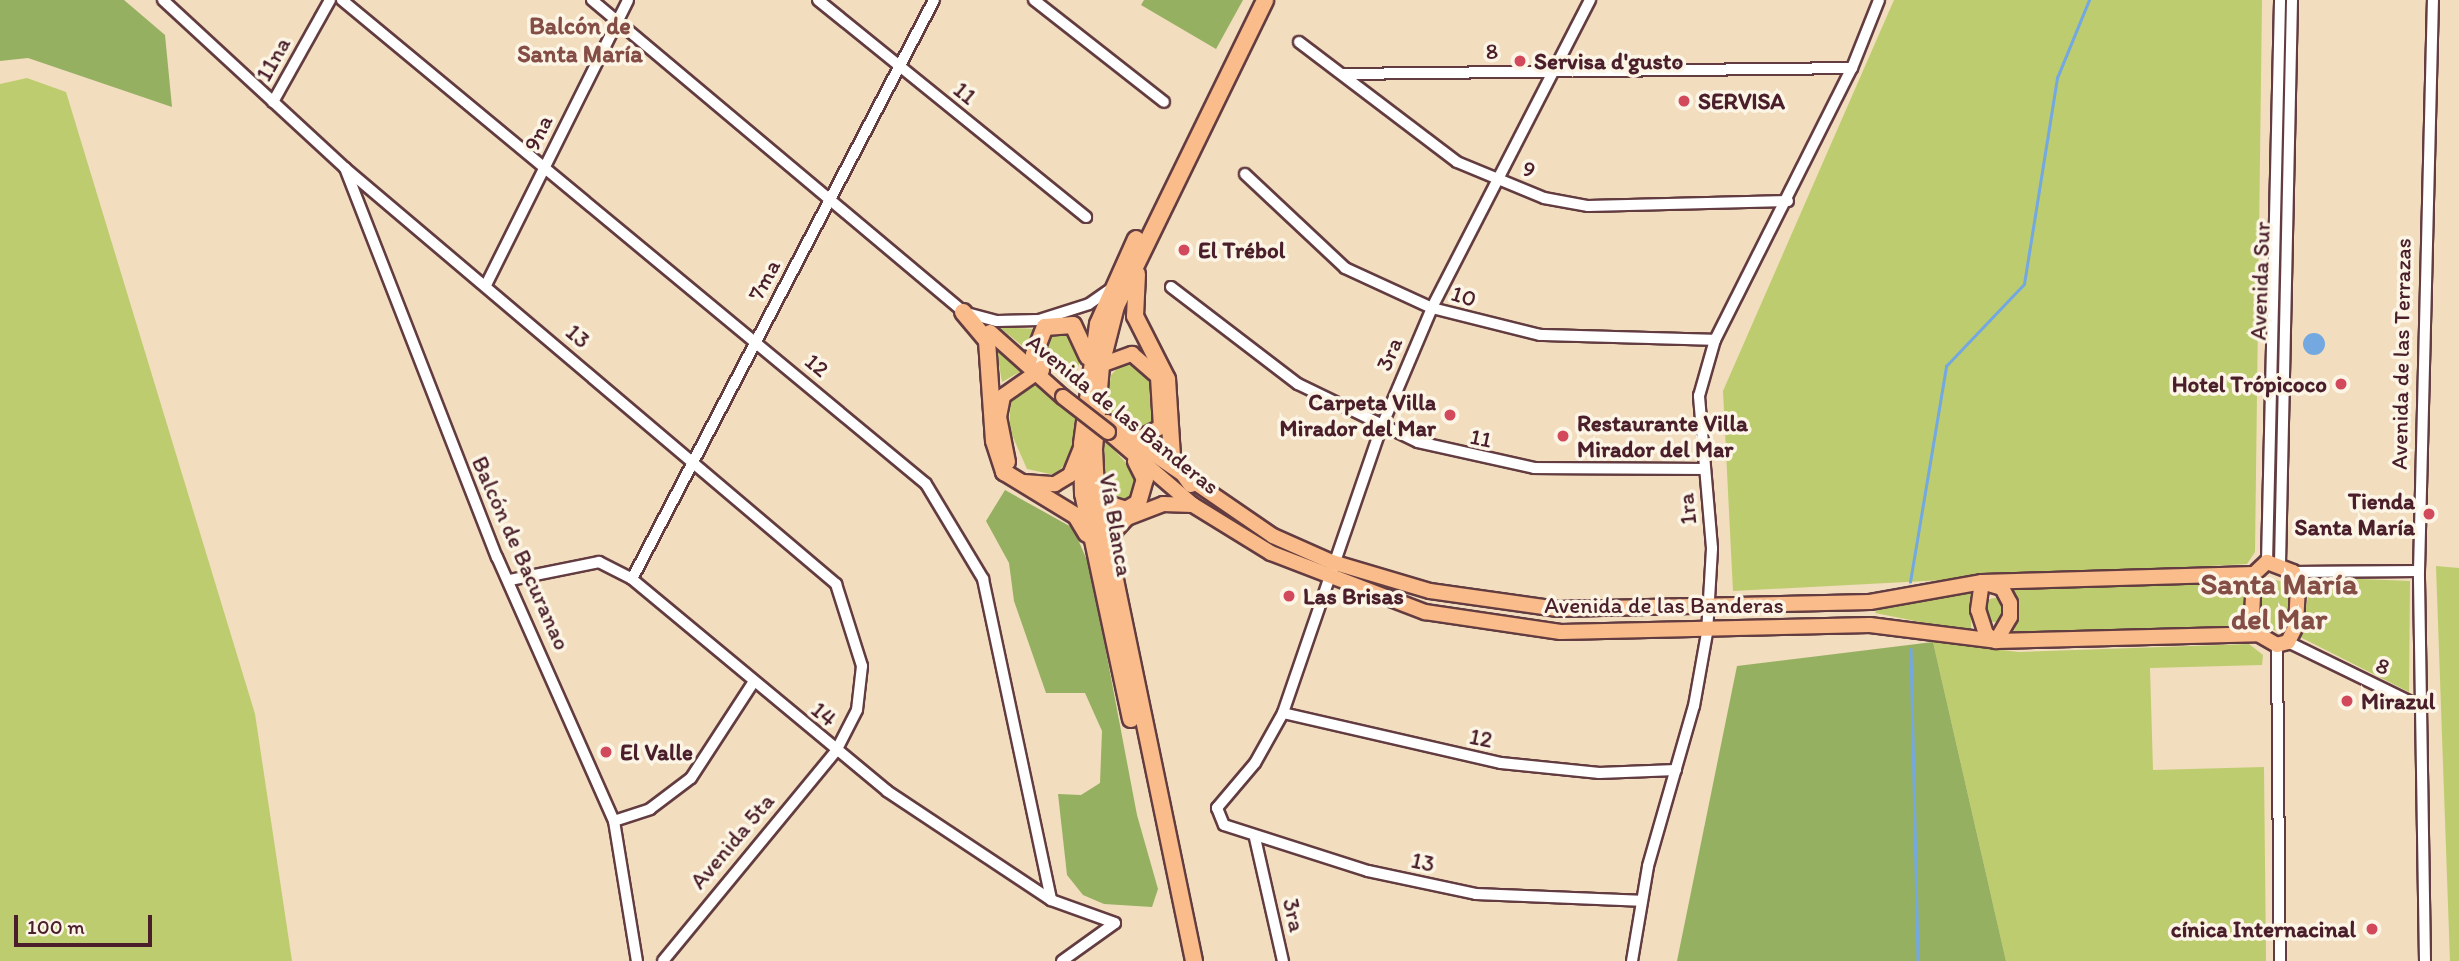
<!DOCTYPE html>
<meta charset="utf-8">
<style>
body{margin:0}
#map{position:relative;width:2459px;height:961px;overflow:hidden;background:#f2ddbe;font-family:Itim,sans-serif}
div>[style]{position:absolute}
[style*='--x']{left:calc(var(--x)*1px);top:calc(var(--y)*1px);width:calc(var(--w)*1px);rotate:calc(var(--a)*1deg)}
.green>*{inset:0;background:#bdcc6e}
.round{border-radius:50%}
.forest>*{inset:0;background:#96b061}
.water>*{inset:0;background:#73a8e0}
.stream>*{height:2.5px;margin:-1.25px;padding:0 1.25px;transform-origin:1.25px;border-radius:1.25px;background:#73a8e0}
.roads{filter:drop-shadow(2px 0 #633c41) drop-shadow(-2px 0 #633c41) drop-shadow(0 2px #633c41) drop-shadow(0 -2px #633c41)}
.minor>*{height:10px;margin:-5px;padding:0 5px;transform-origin:5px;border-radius:5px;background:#fff}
.major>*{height:14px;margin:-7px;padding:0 7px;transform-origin:7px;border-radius:7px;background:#f9bc8a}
.highway>*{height:16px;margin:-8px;padding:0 8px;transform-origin:8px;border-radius:8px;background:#f9bc8a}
.bridges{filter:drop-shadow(2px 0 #633c41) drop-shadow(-2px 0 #633c41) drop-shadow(0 2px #633c41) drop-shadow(0 -2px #633c41)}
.major-bridge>*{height:14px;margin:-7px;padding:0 7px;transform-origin:7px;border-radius:7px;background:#f9bc8a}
.dots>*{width:19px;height:19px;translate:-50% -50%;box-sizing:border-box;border:4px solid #fcf5e5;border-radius:50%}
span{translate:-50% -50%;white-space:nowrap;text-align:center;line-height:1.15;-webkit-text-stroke:7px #fcf5e5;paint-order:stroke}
.street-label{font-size:23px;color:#4a1f2b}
.poi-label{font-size:23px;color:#4a1f2b;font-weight:700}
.left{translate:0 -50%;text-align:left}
.right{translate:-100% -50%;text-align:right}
.neighbourhood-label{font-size:24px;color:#844d46;font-weight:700}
.district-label{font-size:30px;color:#844d46;font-weight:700}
.scale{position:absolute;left:14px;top:915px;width:138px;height:32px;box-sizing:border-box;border:4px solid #4a1f2b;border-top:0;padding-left:9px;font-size:21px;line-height:24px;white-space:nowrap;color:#4a1f2b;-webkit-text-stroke:5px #fcf5e5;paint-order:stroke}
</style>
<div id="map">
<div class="green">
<i style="clip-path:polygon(1894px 0,2262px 0,2255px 552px,2247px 564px,1733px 591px,1723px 391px)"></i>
<i style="clip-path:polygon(27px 78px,66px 92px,255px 714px,292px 961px,0 961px,0 84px)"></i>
<i style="clip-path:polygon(999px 327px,1035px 329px,1030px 352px)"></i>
<i style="clip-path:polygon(1066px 327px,1081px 356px,1074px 383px,1046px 366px,1042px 355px,1047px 333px)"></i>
<i style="clip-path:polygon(996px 347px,1023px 370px,1002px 382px)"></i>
<i style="clip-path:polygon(1128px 358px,1152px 377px,1154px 428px,1146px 431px,1135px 432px,1106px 410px,1111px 375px)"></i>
<i style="clip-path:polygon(1030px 381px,1076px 415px,1072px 456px,1055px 475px,1027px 469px,1009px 428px,1011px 399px)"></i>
<i style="clip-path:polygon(1104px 439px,1140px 478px,1134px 499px,1116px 502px,1105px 489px)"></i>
<i style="clip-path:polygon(2436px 566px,2459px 568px,2459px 961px,2450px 961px)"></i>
<i style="clip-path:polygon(2312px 577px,2410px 581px,2409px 692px,2300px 637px)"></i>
<i style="clip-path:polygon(2271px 579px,2284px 582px,2291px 592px,2281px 632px,2266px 628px,2258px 611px,2259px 591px)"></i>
<i style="clip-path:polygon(2244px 580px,2243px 626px,2014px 632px,2018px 611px,2010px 587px)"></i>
<i style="clip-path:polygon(1972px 592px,1971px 632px,1875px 613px,1877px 610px)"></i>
<i class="round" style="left:1983px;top:598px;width:24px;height:24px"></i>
<i style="clip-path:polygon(1933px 642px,2019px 652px,2249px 644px,2263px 655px,2262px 665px,2150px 668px,2153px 770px,2264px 767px,2266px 961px,2006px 961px)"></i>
</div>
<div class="forest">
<i style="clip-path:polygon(0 0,124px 0,165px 35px,172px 107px,28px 58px,0 61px)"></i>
<i style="clip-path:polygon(1144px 0,1243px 0,1216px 49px,1141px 5px)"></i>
<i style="clip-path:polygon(1005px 490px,1073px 528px,1090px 567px,1137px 815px,1158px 889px,1152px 907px,1104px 904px,1083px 895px,1067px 875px,1058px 794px,1081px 795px,1100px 783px,1102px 731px,1085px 693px,1046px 693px,1014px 601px,1009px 563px,986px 521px)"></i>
<i style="clip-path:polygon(1933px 642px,2006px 961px,1677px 961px,1737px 666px)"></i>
</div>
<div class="water">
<i class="round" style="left:2303px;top:333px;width:22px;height:22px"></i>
</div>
<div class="stream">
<i style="--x:1910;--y:582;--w:219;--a:-80.5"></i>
<i style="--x:1946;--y:366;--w:113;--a:-46.4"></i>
<i style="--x:2024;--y:284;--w:209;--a:-80.9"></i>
<i style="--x:2057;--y:78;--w:84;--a:-67.7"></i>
<i style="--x:1911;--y:649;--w:312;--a:88.7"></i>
</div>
<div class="roads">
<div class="minor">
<i style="--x:163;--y:0;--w:248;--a:42.7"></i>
<i style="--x:345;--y:168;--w:644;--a:40.27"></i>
<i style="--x:836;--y:584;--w:86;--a:72.4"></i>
<i style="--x:862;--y:666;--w:44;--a:96.5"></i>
<i style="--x:857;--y:710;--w:46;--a:117.1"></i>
<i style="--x:836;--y:751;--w:272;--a:129.5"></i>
<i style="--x:342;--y:0;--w:758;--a:39.65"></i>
<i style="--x:926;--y:484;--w:111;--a:59"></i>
<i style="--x:983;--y:579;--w:328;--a:78"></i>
<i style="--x:592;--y:0;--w:491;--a:40"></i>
<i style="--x:818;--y:0;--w:345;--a:39"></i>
<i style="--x:1034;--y:0;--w:165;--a:38.1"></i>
<i style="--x:1590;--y:0;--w:346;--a:117.2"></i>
<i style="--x:1432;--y:308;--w:130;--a:113"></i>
<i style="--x:1381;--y:428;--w:301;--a:109"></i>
<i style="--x:1283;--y:713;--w:57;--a:119.2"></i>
<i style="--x:1255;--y:763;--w:59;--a:130.2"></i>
<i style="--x:1217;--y:808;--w:18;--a:68"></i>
<i style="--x:1224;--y:825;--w:151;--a:17.7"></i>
<i style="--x:1368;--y:871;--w:110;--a:12"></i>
<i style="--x:1476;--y:894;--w:164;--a:2.4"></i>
<i style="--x:1299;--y:42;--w:198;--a:37.2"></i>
<i style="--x:1457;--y:162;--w:94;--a:22.5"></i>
<i style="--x:1544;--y:198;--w:45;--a:10.3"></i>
<i style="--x:1588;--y:206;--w:200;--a:-1.4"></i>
<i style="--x:1342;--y:74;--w:510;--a:-0.67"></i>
<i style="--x:273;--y:102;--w:117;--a:-60.8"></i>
<i style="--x:345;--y:168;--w:418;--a:68.7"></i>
<i style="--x:497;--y:557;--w:289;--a:66.1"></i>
<i style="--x:614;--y:821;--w:142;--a:80.7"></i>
<i style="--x:1245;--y:174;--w:137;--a:43.2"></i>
<i style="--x:1345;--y:268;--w:96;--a:24.7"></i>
<i style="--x:1432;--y:308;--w:111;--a:14"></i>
<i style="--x:1540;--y:335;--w:175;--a:1.6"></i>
<i style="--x:486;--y:285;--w:318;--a:-63.5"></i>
<i style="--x:1171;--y:287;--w:160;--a:37.4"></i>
<i style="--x:1298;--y:384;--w:133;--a:25.8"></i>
<i style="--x:1418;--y:442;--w:119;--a:12.6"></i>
<i style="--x:1534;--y:468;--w:170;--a:0.3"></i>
<i style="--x:963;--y:312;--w:35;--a:15"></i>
<i style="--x:997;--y:321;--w:42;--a:-1.4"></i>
<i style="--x:1039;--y:320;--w:52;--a:-17.7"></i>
<i style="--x:1089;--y:304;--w:24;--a:-35"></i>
<i style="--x:2267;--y:562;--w:562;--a:-88.67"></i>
<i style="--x:2280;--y:564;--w:564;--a:-88.78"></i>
<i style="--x:2293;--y:572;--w:126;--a:-0.5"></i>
<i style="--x:632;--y:579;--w:653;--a:-62.45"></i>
<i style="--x:510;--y:580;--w:91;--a:-11.4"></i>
<i style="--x:599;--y:562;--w:37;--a:27"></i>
<i style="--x:632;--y:579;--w:332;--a:39.7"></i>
<i style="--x:887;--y:791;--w:197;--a:33.6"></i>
<i style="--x:1051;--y:900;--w:68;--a:19.8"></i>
<i style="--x:2288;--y:642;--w:148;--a:26"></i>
<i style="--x:2277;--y:645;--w:316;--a:89.5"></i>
<i style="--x:1283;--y:713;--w:224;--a:12.9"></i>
<i style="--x:1501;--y:763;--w:99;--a:5.8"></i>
<i style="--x:1599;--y:773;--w:77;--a:-2.2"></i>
<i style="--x:614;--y:821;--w:38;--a:-18"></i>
<i style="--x:650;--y:809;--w:51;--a:-37.1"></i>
<i style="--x:691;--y:778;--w:113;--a:-56.9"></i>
<i style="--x:1255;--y:838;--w:126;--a:77.2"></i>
<i style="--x:1062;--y:961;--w:65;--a:-35.6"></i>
<i style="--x:1632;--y:961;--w:96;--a:-80.4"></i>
<i style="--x:1648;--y:866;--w:166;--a:-74"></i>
<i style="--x:1694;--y:706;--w:74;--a:-79.9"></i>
<i style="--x:1707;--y:633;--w:85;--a:-86.6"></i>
<i style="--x:1712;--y:548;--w:153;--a:-94.9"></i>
<i style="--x:1699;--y:396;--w:58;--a:-74.1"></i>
<i style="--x:1715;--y:340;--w:305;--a:-63.3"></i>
<i style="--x:1852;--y:68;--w:73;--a:-68.3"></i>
<i style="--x:2425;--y:961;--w:390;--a:-90.9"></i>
<i style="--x:2419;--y:571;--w:571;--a:-88.6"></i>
</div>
<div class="major">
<i style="--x:990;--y:332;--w:98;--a:41.7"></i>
<i style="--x:1101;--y:365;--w:33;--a:-20"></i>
<i style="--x:1132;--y:354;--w:35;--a:41"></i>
<i style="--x:1158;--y:377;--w:50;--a:86.6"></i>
<i style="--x:1161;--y:427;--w:30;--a:153"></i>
<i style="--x:1107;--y:422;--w:201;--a:34.5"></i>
<i style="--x:1273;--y:536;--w:64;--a:23.8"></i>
<i style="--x:1332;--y:562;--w:102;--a:16.5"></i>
<i style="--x:1430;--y:591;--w:129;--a:8"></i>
<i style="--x:1558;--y:609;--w:312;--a:-1.3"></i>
<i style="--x:1870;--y:602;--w:114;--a:-10.1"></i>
<i style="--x:1982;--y:582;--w:272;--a:-1.7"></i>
<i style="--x:1108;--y:432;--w:112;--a:40.7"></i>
<i style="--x:1193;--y:505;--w:92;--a:31.6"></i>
<i style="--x:1271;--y:553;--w:165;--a:21"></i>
<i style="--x:1425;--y:612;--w:137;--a:8.4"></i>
<i style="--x:1561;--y:632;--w:309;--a:-1.3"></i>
<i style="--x:1870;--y:625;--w:127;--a:7.2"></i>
<i style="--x:1996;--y:641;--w:262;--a:-1.5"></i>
<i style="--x:1008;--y:462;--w:46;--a:-101.3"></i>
<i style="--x:999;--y:417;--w:21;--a:-79"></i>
<i style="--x:1003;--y:396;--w:38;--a:-35"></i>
<i style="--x:1024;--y:482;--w:31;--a:4"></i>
<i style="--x:1055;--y:484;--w:17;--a:-31"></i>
<i style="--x:1070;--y:475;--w:32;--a:-68"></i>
<i style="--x:1111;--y:555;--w:24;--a:-81"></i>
<i style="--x:1115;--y:531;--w:18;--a:-47"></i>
<i style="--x:1127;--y:518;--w:39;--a:-21"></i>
<i style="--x:1163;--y:504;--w:30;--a:2"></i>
<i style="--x:2267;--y:562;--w:28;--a:21"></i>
<i style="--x:2293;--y:572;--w:15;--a:70"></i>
<i style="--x:2298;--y:586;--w:40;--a:92.9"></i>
<i style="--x:2296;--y:626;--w:18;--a:117"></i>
<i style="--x:2288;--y:642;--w:11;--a:165"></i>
<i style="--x:2277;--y:645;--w:22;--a:-150"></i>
<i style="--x:2258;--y:634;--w:18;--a:-109"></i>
<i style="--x:2252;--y:617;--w:43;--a:-87.3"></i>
<i style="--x:2254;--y:574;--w:18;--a:-43"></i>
<i style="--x:1982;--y:582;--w:21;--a:17"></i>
<i style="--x:2002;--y:588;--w:17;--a:62"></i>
<i style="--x:2010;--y:603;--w:14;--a:90"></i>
<i style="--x:2010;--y:617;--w:28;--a:120"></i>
<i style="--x:1996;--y:641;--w:12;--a:-145"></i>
<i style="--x:1986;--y:634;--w:25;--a:-108"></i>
<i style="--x:1978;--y:610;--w:28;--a:-82"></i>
</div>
<div class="highway">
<i style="--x:1137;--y:274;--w:42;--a:92.7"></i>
<i style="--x:1135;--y:316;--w:71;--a:63.1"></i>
<i style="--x:1167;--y:379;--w:78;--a:86.3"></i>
<i style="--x:1172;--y:457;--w:33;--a:55"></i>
<i style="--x:963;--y:312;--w:38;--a:50"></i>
<i style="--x:987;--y:341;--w:100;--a:86"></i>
<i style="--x:994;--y:441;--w:33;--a:72"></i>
<i style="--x:1004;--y:472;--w:84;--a:31.4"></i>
<i style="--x:1076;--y:516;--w:21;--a:59"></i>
<i style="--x:1041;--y:370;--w:17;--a:-115"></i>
<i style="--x:1034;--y:355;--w:30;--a:-69"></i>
<i style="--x:1045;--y:327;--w:28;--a:-4"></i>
<i style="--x:1073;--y:325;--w:35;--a:65"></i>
<i style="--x:1096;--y:489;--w:21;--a:49"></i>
<i style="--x:1110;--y:505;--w:17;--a:17"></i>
<i style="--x:1126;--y:510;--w:14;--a:-30"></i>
<i style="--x:1138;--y:503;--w:25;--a:-74"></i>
<i style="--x:1145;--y:479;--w:20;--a:-117"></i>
<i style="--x:1131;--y:719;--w:230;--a:-102"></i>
<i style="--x:1083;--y:494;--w:50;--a:-91.1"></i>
<i style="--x:1082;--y:444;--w:121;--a:-82.4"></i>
<i style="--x:1098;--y:324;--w:93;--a:-65.9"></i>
<i style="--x:1194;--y:961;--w:482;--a:-101.7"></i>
<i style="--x:1096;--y:489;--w:40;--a:-92.9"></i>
<i style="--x:1094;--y:449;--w:84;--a:-85.2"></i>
<i style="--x:1101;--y:365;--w:61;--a:-75.7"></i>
<i style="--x:1116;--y:306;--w:340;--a:-64"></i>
</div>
</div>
<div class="bridges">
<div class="major-bridge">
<i style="--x:1063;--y:397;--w:57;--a:37.9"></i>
</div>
</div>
<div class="dots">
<i style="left:1520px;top:61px;background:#d1495b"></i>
<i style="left:1684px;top:101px;background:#d1495b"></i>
<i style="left:1184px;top:250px;background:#d1495b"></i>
<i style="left:2341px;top:384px;background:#d1495b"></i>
<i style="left:1450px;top:415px;background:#d1495b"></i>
<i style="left:1563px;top:436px;background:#d1495b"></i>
<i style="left:2429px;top:514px;background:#d1495b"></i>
<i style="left:1289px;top:596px;background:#d1495b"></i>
<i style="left:2347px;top:701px;background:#d1495b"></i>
<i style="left:606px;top:752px;background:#d1495b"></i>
<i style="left:2372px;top:929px;background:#d1495b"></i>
</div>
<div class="street-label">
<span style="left:1492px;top:51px;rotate:-1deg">8</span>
<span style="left:273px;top:59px;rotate:-61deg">11na</span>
<span style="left:965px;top:93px;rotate:39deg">11</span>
<span style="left:538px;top:133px;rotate:-64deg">9na</span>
<span style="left:1529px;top:169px;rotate:22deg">9</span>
<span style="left:764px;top:280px;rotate:-62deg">7ma</span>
<span style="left:2260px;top:281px;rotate:-88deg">Avenida Sur</span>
<span style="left:1464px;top:296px;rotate:17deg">10</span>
<span style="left:578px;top:336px;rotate:41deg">13</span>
<span style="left:1389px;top:354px;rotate:-67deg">3ra</span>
<span style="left:2401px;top:354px;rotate:-89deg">Avenida de las Terrazas</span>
<span style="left:817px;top:365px;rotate:40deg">12</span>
<span style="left:1123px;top:414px;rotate:39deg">Avenida de las Banderas</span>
<span style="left:1481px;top:438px;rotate:11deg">11</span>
<span style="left:1687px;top:509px;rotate:-96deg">1ra</span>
<span style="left:1116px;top:525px;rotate:80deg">Vía Blanca</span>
<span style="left:521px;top:553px;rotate:66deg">Balcón de Bacuranao</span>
<span style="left:1664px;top:605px">Avenida de las Banderas</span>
<span style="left:2383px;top:666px;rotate:26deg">8</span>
<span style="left:824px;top:714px;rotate:39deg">14</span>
<span style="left:1481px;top:738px;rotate:11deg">12</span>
<span style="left:732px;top:841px;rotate:-50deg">Avenida 5ta</span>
<span style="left:1423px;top:862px;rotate:12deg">13</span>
<span style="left:1294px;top:915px;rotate:77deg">3ra</span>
</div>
<div class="poi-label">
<span class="left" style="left:1534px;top:61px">Servisa d'gusto</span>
<span class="left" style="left:1698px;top:101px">SERVISA</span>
<span class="left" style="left:1198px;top:250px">El Trébol</span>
<span class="right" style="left:2327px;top:384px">Hotel Trópicoco</span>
<span class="right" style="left:1436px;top:415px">Carpeta Villa<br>Mirador del Mar</span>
<span class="left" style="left:1577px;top:436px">Restaurante Villa<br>Mirador del Mar</span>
<span class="right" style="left:2415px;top:514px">Tienda<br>Santa María</span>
<span class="left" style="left:1303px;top:596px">Las Brisas</span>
<span class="left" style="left:2361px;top:701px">Mirazul</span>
<span class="left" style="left:620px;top:752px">El Valle</span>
<span class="right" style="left:2356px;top:929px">cínica Internacinal</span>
</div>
<div class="neighbourhood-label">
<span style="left:580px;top:40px">Balcón de<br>Santa María</span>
</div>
<div class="district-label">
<span style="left:2279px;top:601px">Santa María<br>del Mar</span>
</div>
<div class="scale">100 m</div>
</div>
